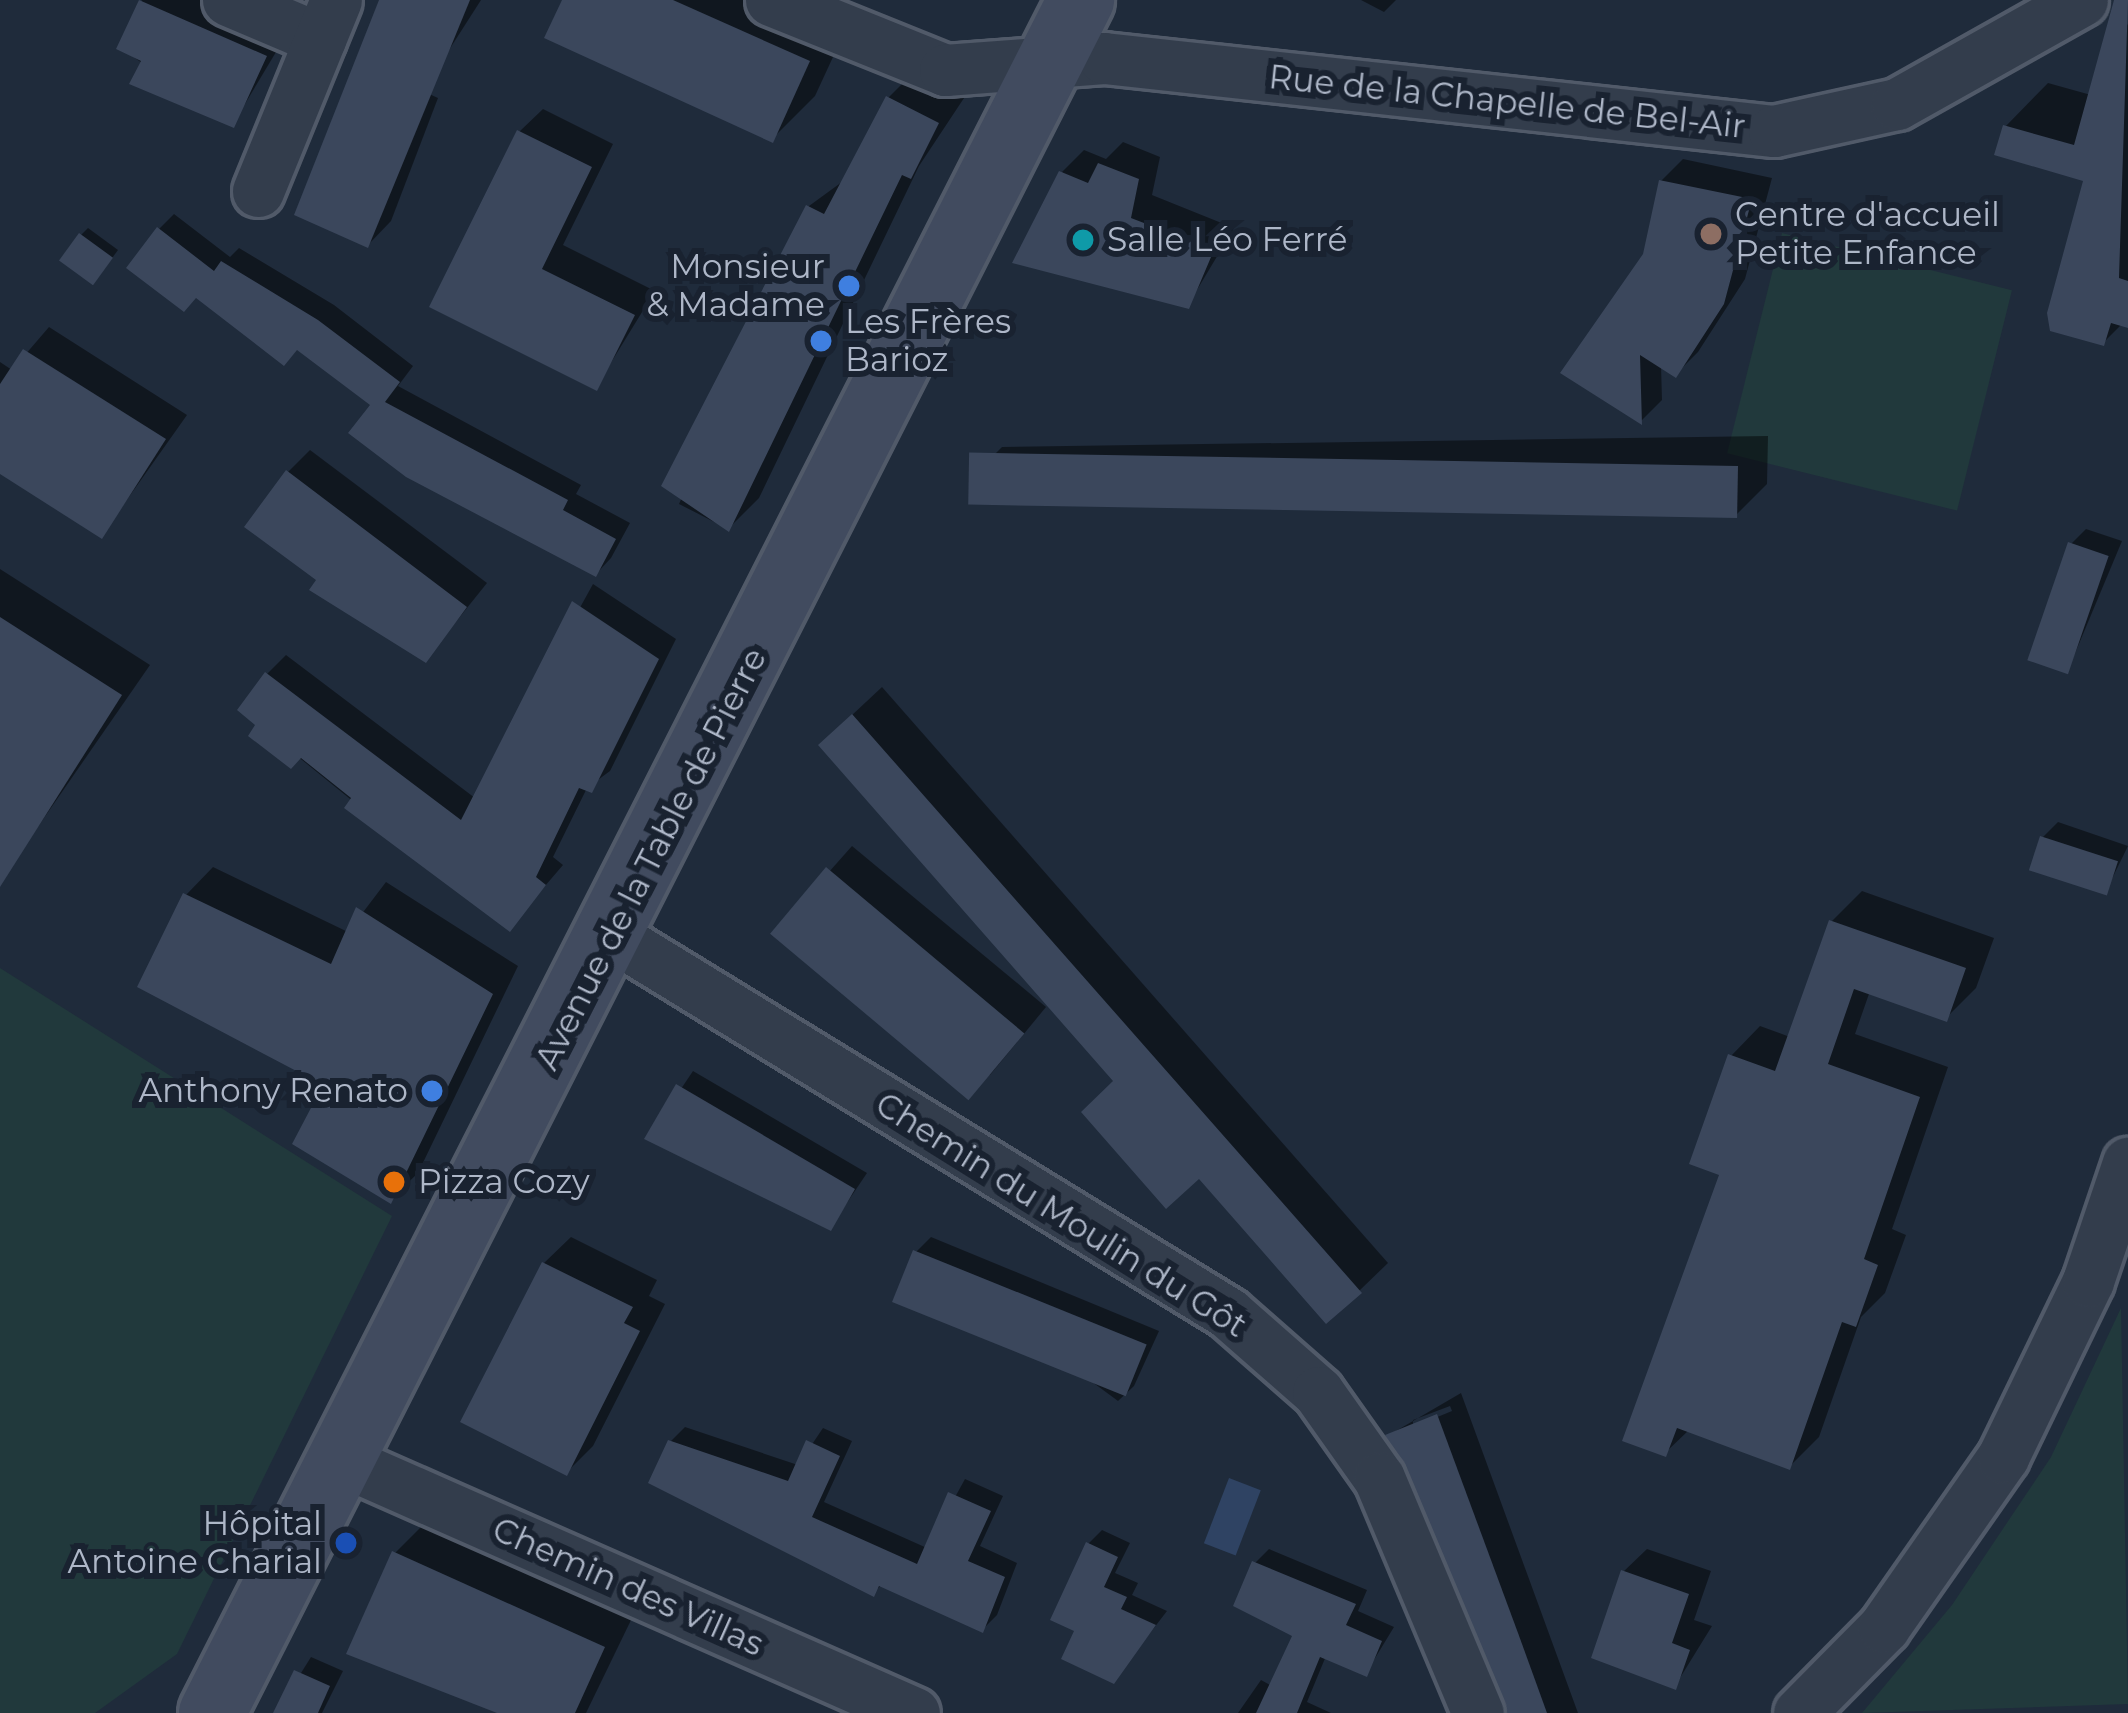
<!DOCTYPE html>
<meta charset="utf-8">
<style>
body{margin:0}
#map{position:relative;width:2128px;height:1713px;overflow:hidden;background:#1f2b3b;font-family:Montserrat,sans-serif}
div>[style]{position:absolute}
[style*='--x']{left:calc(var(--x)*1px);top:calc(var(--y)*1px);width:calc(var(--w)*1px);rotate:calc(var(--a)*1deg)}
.green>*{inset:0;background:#21393c;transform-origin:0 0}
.water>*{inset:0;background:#2f4363;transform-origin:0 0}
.shadow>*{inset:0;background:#0007}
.building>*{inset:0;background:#3b475c;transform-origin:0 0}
.roads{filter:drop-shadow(3px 0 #515a69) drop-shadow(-3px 0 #515a69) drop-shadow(0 3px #515a69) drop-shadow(0 -3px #515a69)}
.street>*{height:51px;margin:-25.5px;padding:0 25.5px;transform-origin:25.5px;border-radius:25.5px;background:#333d4c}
.secondary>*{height:66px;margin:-33px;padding:0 33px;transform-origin:33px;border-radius:33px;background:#414b5f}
.dots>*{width:33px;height:33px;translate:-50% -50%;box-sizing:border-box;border:6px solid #192230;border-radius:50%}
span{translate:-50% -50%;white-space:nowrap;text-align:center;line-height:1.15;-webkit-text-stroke:12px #192230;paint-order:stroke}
.street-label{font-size:33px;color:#aeb7c8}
.poi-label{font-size:33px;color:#aeb7c8}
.left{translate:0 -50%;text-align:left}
.right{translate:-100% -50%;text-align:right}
</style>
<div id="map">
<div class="green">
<i style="left:1782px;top:233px;width:237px;height:227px;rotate:14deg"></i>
<i style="clip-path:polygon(0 968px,392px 1216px,177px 1654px,95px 1713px,0 1713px)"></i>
<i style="clip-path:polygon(2121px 1308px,2128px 1704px,1862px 1713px,1952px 1605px,2051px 1457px)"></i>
</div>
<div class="water">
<i style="left:1229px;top:1478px;width:34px;height:70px;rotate:21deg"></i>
</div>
<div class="shadow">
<i style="clip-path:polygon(142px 0,218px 0,288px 32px,233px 124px,120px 48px)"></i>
<i style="clip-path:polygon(380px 0,481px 0,440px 64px)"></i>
<i style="clip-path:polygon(565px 0,813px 0,851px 18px,815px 96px,772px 139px)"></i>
<i style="clip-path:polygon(1361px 0,1396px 0,1384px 12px)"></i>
<i style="clip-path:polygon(2128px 24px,2128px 318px,2103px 343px,2087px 179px,2005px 127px,2048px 83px,2091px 95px,2104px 48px)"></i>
<i style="clip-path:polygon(919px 67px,968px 92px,919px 166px,759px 498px,728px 529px,679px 504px,809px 206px,846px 179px,888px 98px)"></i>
<i style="clip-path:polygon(374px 69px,438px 98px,391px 221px,368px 245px)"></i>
<i style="clip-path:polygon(543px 109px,613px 144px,563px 245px,655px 291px,596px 387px,433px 306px,520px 131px)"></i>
<i style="clip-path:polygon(1123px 142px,1160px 157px,1152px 195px,1234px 228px,1188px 305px,1062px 172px,1084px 150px,1106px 159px)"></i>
<i style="clip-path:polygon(1683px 159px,1772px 178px,1745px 279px,1698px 352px,1676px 374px,1661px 365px,1662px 400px,1641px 421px,1565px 372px,1646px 255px,1661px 181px)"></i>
<i style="clip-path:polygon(174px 214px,230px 257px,239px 248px,334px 305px,413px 366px,398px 386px,581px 485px,576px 494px,630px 523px,611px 558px,596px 574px,374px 404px,159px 229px)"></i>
<i style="clip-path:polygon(88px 228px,118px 250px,99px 276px,81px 235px)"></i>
<i style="clip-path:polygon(49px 327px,187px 415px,102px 535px,0 470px,0 362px,12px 370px)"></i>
<i style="clip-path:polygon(1768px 436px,1767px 484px,1736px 515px,972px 477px,1002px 447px)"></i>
<i style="clip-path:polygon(310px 450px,487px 583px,426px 659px,321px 579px,288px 472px)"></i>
<i style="clip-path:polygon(2086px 529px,2122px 541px,2068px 670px,2071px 544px)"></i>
<i style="clip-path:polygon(0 569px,150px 665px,10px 867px,0 861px)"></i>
<i style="clip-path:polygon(593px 584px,676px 639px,610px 771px,587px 788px,553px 857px,563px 865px,509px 928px,259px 725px,267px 674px,286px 655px,475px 798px)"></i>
<i style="clip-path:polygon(882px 687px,1388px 1263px,1359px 1291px,1117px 1081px,851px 716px)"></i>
<i style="clip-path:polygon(2058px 822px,2128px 846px,2106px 891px,2042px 838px)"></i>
<i style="clip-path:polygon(852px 846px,1046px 1007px,990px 1075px,774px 934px)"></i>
<i style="clip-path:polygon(213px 867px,348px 932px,386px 882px,518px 966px,418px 1173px,390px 1200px,327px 1084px,186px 895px)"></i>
<i style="clip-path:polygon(1862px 891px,1994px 938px,1976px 988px,1946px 1018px,1870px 991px,1855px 1034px,1948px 1067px,1892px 1229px,1906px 1235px,1885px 1293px,1861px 1317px,1819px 1437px,1789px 1467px,1689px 1430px,1665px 1453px,1723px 1173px,1731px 1056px,1760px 1026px,1790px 1037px,1832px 921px)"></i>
<i style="clip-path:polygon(693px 1071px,867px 1173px,830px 1228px,648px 1138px)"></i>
<i style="clip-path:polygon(571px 1237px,657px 1280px,649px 1296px,665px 1304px,593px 1446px,566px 1473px,544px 1263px)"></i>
<i style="clip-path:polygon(931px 1237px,1159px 1331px,1134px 1386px,1118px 1401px,916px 1252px)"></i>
<i style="clip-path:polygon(evenodd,1461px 1393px,1578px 1713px,1509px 1713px,1389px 1435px,1461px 1393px,1450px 1406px,1452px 1411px,1413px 1427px,1413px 1420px,1450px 1406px)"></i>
<i style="clip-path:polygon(685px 1427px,798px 1465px,823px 1428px,852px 1441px,824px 1502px,927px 1548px,965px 1479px,1003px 1496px,980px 1546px,1017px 1563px,997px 1615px,983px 1629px,882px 1584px,874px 1593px,670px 1442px)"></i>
<i style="clip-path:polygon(425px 1523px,633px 1616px,586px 1713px,499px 1713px,395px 1553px)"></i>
<i style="clip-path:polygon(1102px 1530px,1130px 1543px,1115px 1573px,1138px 1583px,1132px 1595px,1167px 1611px,1114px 1680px,1088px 1544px)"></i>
<i style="clip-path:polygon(1269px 1549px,1367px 1590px,1358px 1611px,1394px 1627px,1366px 1673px,1326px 1656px,1307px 1702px,1331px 1713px,1238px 1713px,1261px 1680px,1272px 1686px,1296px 1635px,1255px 1563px)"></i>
<i style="clip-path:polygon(1647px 1549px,1711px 1571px,1694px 1620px,1712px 1626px,1675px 1686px,1623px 1572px)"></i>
<i style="clip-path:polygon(311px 1657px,343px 1671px,322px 1713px,276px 1713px)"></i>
</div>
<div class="building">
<i style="clip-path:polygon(139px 0,267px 56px,234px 128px,129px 84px,141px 61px,116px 49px)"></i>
<i style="clip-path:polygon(379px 0,470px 0,368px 248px,294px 215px)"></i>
<i style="clip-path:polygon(562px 0,673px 0,810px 61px,773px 143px,544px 38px)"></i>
<i style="clip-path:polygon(2114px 0,2128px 0,2119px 278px,2128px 281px,2128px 328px,2111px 323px,2104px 346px,2050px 331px,2047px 313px,2083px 181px,1994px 155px,2003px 125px,2074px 145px)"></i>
<i style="clip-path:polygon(886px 96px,939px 123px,911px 179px,902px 175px,729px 532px,661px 486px,806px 205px,824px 214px)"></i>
<i style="clip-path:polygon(517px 130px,592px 167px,542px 269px,635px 315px,597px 391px,429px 307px)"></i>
<i style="clip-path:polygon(1098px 163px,1139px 179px,1131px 218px,1214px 250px,1189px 309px,1012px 263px,1059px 171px,1088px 183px)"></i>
<i style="clip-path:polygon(1659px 180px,1752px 199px,1724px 304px,1676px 378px,1640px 355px,1642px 425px,1560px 373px,1643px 254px)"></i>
<i style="clip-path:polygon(157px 227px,214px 271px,221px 261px,318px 320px,400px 382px,385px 402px,568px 500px,563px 510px,616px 539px,596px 577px,406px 477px,348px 433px,370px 405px,297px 350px,284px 366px,196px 298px,184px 312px,126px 268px)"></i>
<i style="left:79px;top:233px;width:42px;height:34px;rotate:36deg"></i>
<i style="clip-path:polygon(23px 349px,166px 439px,102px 539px,0 474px,0 384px)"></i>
<i style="left:1738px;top:466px;width:52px;height:769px;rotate:91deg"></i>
<i style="clip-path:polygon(286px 470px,467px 607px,426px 663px,309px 590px,316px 580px,244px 527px)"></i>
<i style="left:2068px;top:542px;width:43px;height:125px;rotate:19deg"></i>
<i style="clip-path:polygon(572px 601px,659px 659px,592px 793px,579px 788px,536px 877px,546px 885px,510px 932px,344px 808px,351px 798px,301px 758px,291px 769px,248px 736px,255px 725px,237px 710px,265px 672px,461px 820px)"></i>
<i style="clip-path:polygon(0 617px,122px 695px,0 887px)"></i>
<i style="clip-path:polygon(852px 714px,1362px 1293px,1326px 1324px,1199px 1179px,1166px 1209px,1081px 1112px,1113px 1081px,818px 745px)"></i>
<i style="left:2040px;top:836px;width:82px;height:36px;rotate:18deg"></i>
<i style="left:826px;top:867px;width:259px;height:87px;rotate:40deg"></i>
<i style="clip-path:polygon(183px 893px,331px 964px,356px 907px,493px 994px,391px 1204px,292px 1144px,323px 1085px,137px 987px)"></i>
<i style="clip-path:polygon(1829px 920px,1966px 968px,1947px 1022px,1854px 989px,1828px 1064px,1920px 1097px,1864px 1259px,1878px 1265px,1856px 1327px,1842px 1322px,1790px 1470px,1677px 1428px,1666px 1457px,1622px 1441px,1719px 1175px,1689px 1164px,1728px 1054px,1775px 1071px)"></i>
<i style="clip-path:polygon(676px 1084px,855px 1189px,831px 1231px,644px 1139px)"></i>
<i style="left:913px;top:1250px;width:252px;height:56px;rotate:22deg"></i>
<i style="clip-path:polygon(542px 1262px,633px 1307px,624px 1323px,640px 1331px,567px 1476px,460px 1422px)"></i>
<i style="clip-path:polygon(1437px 1414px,1518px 1633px,1547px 1713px,1507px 1713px,1385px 1435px)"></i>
<i style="clip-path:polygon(668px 1440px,788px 1481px,806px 1440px,840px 1456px,812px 1517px,917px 1564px,948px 1492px,991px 1511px,968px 1561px,1005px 1577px,983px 1633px,879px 1586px,874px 1597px,648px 1483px)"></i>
<i style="clip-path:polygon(1086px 1542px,1118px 1557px,1104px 1587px,1127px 1597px,1121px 1609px,1156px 1625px,1114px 1684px,1061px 1659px,1074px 1631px,1050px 1620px)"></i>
<i style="clip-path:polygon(392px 1551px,605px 1647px,575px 1713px,497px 1713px,346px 1654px)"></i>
<i style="clip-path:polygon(1252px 1561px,1356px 1604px,1346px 1625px,1382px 1641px,1367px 1677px,1320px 1657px,1297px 1713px,1256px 1713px,1292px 1636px,1233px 1606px)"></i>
<i style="clip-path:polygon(1621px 1570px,1689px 1594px,1672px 1643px,1690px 1650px,1676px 1690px,1591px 1658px)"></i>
<i style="clip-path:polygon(294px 1670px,330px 1686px,318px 1713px,273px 1713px)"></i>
</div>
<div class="roads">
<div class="street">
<i style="--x:228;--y:0;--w:100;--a:23"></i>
<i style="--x:771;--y:0;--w:188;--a:21.9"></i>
<i style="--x:945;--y:70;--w:159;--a:-4.3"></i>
<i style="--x:1104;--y:58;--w:674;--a:6.22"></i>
<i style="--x:1774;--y:131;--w:126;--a:-12.4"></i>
<i style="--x:1897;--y:104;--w:212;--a:-29.3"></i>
<i style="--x:258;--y:191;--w:206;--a:-67.8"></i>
<i style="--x:611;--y:935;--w:724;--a:31.49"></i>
<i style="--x:1228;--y:1313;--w:120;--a:41.3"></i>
<i style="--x:1318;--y:1392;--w:105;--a:54.7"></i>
<i style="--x:1379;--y:1478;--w:255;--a:67.2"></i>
<i style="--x:343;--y:1461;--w:624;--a:23.81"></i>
<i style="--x:1799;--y:1713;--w:121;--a:-45.3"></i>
<i style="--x:1884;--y:1627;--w:208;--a:-55"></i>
<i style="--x:2003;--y:1457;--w:195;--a:-64.2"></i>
<i style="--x:2088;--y:1281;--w:125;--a:-71.3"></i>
</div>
<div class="secondary">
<i style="--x:212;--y:1713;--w:1921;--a:-63.1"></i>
</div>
</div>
<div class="dots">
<i style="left:1711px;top:234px;background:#8d6e63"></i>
<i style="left:1083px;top:240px;background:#0f9aa8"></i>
<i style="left:849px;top:286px;background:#3f7fe0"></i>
<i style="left:821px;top:341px;background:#3f7fe0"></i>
<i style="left:432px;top:1091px;background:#3f7fe0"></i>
<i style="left:394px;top:1182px;background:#e8710a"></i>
<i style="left:346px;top:1543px;background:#1a4fb4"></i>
</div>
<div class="street-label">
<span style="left:1507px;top:102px;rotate:6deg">Rue de la Chapelle de Bel-Air</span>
<span style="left:651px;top:859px;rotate:-63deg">Avenue de la Table de Pierre</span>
<span style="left:1061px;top:1215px;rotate:32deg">Chemin du Moulin du Gôt</span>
<span style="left:628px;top:1587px;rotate:24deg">Chemin des Villas</span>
</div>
<div class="poi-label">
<span class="left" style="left:1735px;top:234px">Centre d'accueil<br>Petite Enfance</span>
<span class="left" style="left:1107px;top:240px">Salle Léo Ferré</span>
<span class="right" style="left:825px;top:286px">Monsieur<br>&amp; Madame</span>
<span class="left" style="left:845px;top:341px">Les Frères<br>Barioz</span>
<span class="right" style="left:408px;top:1091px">Anthony Renato</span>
<span class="left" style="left:418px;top:1182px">Pizza Cozy</span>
<span class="right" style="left:322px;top:1543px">Hôpital<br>Antoine Charial</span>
</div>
</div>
